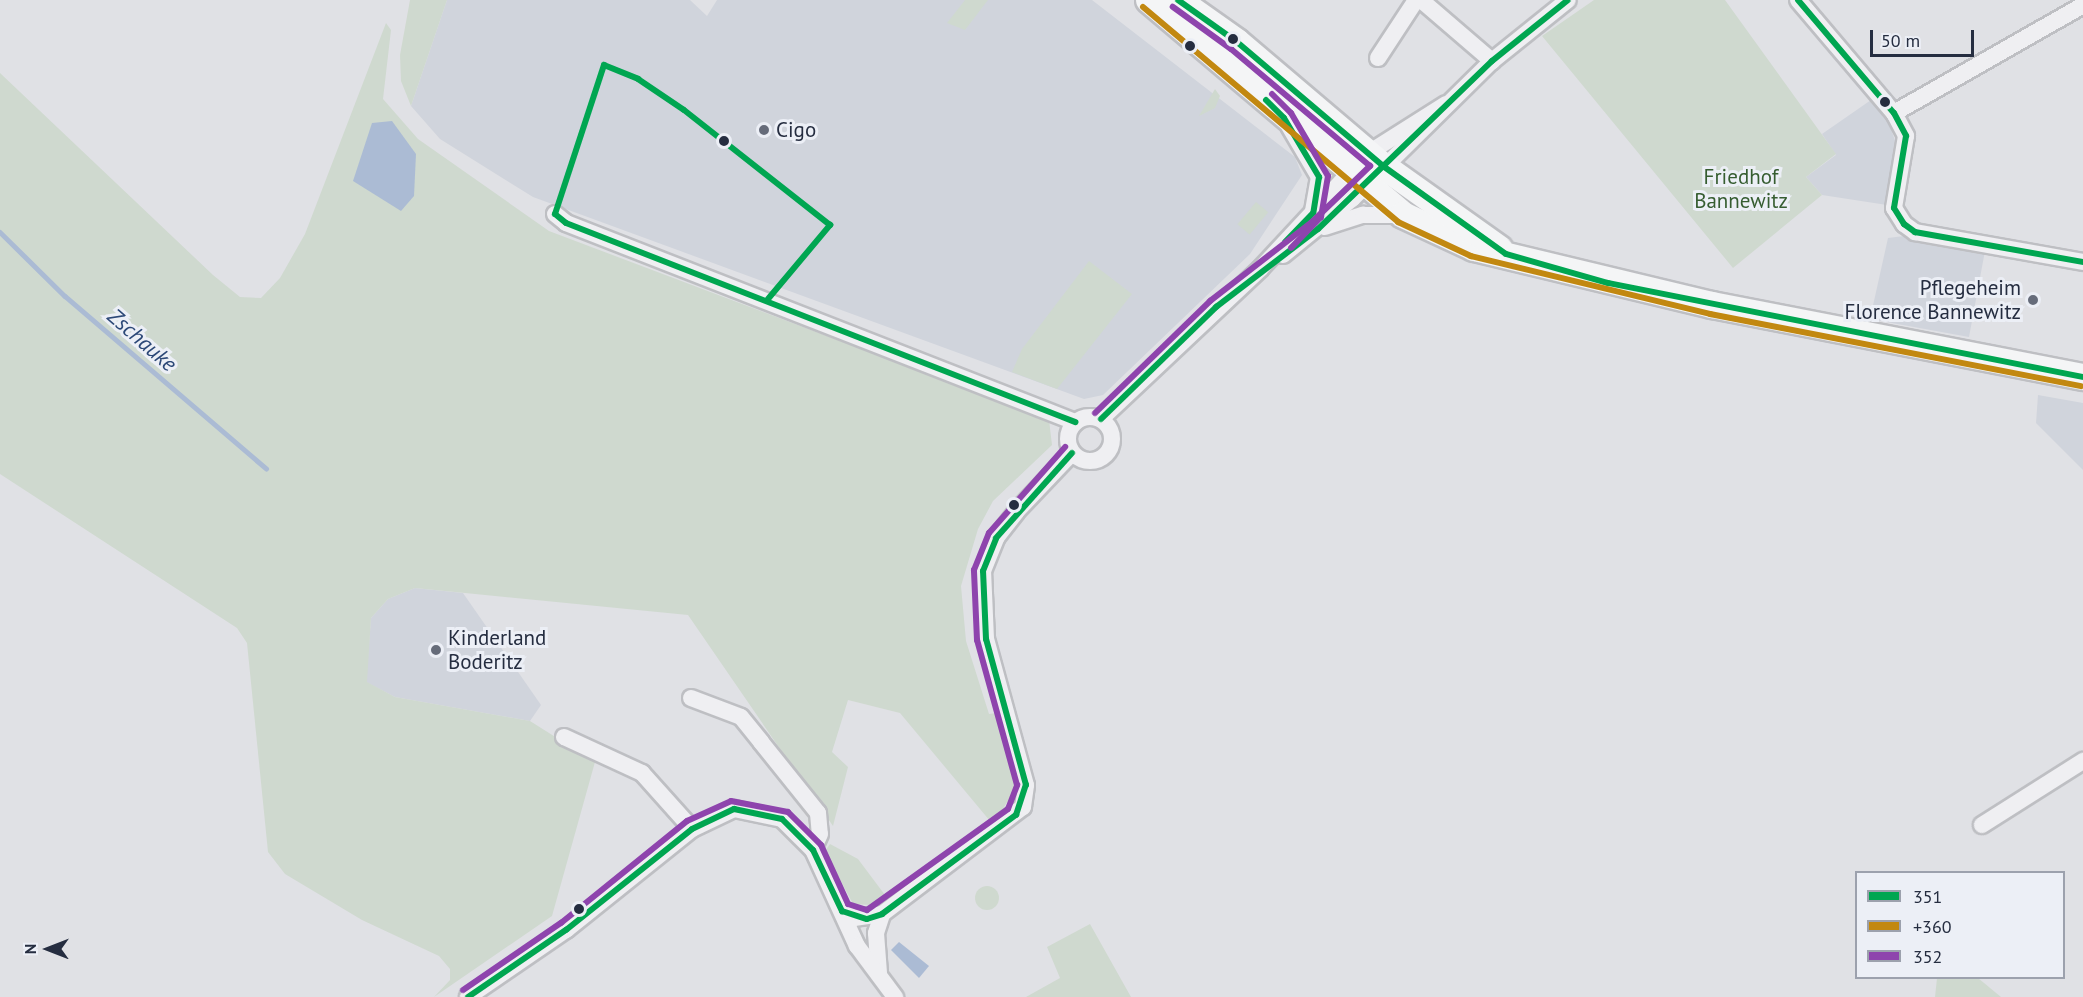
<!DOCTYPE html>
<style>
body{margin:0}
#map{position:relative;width:2083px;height:997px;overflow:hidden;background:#e0e1e5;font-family:"PT Sans",sans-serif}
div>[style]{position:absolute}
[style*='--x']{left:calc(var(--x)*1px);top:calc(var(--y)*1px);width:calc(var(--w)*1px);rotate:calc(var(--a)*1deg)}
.built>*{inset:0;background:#d0d4dc}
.green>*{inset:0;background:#cfd9cf;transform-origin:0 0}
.round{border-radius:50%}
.water>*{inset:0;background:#abbbd4}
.stream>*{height:4.5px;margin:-2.25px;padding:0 2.25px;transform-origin:2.25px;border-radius:2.25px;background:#abbbd4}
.roads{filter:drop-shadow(2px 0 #bebfc3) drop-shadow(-2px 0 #bebfc3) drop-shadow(0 2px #bebfc3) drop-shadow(0 -2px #bebfc3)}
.minor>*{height:16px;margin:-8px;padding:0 8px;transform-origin:8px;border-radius:8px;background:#efeff2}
.minor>.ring{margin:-8px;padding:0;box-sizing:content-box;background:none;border:16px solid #efeff2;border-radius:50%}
.primary>*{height:26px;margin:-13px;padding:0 13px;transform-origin:13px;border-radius:13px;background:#f4f5f6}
.bus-1>*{height:6px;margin:-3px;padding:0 3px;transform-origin:3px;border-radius:3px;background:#00a651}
.bus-2>*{height:6px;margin:-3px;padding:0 3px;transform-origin:3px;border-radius:3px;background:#c28810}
.bus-3>*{height:6px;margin:-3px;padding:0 3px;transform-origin:3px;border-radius:3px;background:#8e44ad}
.dots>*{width:16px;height:16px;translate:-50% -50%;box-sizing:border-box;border:3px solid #eceff6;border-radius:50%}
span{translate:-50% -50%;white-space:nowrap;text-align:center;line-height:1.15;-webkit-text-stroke:6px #eceff6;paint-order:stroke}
.poi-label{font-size:21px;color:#252d40}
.left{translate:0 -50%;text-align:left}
.right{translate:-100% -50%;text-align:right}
.park-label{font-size:21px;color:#365d31}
.water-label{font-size:22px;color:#2c4877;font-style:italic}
.legend{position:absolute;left:1855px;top:871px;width:210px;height:108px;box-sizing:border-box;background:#eceff6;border:2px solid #9ca1ad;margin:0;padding:8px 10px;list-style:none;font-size:18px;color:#252d40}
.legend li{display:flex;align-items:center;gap:12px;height:30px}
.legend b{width:30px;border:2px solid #9ca1ad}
.north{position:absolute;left:18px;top:919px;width:60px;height:60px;-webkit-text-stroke:4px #eceff6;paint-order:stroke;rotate:270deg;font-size:16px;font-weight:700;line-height:24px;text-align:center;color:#252d40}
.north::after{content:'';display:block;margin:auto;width:21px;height:27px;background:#252d40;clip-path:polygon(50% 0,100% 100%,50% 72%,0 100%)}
.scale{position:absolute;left:1870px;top:30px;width:104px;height:27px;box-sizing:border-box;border:3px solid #252d40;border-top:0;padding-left:8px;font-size:18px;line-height:21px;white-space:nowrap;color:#252d40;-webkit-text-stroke:4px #eceff6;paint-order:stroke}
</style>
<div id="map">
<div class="built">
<i style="clip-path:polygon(447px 0,690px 0,707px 16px,717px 0,1092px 0,1295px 157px,1302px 175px,1250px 254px,1103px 395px,1084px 399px,533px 197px,440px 139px,411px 106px)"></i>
<i style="clip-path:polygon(1871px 100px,1888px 121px,1897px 146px,1887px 205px,1822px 195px,1806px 177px,1836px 155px,1822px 134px)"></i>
<i style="clip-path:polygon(1904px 236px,1985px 251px,1969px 337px,1870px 319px,1888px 238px)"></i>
<i style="clip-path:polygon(2038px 395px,2083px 403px,2083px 470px,2036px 423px)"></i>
<i style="clip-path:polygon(415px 588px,463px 593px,541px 705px,530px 721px,395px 697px,366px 682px,371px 618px,388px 599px)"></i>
</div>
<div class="green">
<i style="clip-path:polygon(410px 0,447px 0,411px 106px,401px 81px,400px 55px)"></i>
<i style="clip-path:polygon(965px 0,988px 0,965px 30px,947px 23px)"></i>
<i style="clip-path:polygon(1594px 0,1725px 0,1836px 154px,1806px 177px,1822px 195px,1733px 268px,1542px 36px)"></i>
<i style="clip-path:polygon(386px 23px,391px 30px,383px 99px,418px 139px,549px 231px,1049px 420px,1052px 445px,993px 501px,978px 529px,961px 586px,966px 641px,989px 714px,996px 713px,1016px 788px,999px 815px,990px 821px,900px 713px,848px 700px,832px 752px,848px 767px,833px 826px,688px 615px,415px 588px,388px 599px,371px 618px,367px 682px,395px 697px,530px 721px,595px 762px,552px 916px,434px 997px,450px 980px,450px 969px,439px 956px,362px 920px,285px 874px,268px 852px,247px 643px,237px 628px,0 474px,0 73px,213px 275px,240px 297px,261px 298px,280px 278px,305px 234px)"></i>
<i style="clip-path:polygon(1215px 89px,1220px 96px,1215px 108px,1199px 116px)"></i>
<i style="left:1256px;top:202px;width:16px;height:29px;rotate:40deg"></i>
<i style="clip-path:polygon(1089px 261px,1132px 294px,1057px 389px,1012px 372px,1022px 349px)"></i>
<i style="clip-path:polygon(830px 844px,858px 859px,885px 895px,871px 905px,853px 904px,825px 851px)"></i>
<i class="round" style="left:975px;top:886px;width:24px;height:24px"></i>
<i style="clip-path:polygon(1090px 924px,1131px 997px,1026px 997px,1060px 978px,1047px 947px)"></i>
<i style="clip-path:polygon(1937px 978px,1978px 978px,2001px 997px,1935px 997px)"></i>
</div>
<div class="water">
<i style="clip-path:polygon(392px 121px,416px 154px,414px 196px,401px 211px,353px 181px,372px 123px)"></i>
<i style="clip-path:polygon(899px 942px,929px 966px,919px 978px,891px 950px)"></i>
</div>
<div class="stream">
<i style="--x:0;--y:232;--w:91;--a:44.6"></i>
<i style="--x:65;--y:296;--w:265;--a:40.6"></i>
</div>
<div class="roads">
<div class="minor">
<i style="--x:1421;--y:0;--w:94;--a:40.7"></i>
<i style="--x:1798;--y:0;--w:148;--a:49.7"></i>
<i style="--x:1894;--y:113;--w:26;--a:62"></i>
<i style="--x:1906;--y:136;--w:73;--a:99.5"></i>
<i style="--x:1894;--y:208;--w:19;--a:58"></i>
<i style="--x:1904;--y:224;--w:14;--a:36"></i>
<i style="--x:1915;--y:232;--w:171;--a:10.1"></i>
<i style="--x:1378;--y:58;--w:69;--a:-56.8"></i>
<i style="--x:1894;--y:113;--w:218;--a:-29.7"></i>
<i style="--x:1289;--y:126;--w:59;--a:59.5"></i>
<i style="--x:1319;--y:177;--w:35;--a:100"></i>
<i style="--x:555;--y:214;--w:14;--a:39"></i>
<i style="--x:566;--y:223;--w:547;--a:21.35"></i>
<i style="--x:1325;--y:227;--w:40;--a:-18"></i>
<i style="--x:1363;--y:215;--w:39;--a:0"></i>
<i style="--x:1283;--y:255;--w:89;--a:-39.1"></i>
<i style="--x:1352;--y:199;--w:197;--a:-44.6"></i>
<i style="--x:1492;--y:61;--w:97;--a:-38.8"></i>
<i class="ring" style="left:1068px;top:417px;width:28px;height:28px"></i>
<i style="--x:1101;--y:419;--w:220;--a:-43.3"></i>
<i style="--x:1261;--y:268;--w:156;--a:-47.1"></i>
<i style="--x:1367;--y:154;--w:93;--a:-32.3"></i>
<i style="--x:691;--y:698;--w:53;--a:20.8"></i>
<i style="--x:741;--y:717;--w:32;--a:51"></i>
<i style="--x:761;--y:742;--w:91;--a:51.2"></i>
<i style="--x:818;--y:813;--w:21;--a:85"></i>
<i style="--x:820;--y:834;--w:17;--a:114"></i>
<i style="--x:564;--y:737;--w:86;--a:24.8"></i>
<i style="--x:642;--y:773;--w:75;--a:48.2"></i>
<i style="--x:1982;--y:825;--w:120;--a:-32.4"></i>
<i style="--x:842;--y:911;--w:14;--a:30"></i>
<i style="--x:854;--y:918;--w:28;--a:-8"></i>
<i style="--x:882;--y:914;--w:177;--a:-37.2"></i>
<i style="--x:1023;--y:807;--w:22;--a:-82"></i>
<i style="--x:1026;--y:785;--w:151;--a:-105.3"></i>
<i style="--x:986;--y:639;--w:68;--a:-92.5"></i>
<i style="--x:983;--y:571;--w:35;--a:-68"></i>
<i style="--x:996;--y:538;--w:33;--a:-52"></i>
<i style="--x:1016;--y:512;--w:81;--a:-46.5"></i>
<i style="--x:879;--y:973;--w:40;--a:-94.3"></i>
<i style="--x:876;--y:933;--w:20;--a:-72"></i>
<i style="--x:468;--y:997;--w:119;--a:-34.4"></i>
<i style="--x:566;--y:930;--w:161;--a:-38.7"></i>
<i style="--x:692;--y:829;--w:47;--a:-25.5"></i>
<i style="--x:734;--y:809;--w:49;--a:11.8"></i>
<i style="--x:782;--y:819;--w:44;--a:45"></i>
<i style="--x:813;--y:850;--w:106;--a:65.4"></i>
<i style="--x:857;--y:946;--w:64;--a:53.3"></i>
</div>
<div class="primary">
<i style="--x:1149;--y:0;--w:333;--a:40.2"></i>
<i style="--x:1403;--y:215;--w:78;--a:24.9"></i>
<i style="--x:1474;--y:248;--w:245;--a:13.5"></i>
<i style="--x:1712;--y:305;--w:378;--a:11"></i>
<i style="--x:1178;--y:0;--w:72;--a:35.4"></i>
<i style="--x:1237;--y:42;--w:192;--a:40.3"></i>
<i style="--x:1383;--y:166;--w:143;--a:35.4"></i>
</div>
</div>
<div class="bus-1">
<i style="--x:1178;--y:0;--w:72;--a:35.4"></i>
<i style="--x:1237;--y:42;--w:192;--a:40.3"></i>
<i style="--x:1383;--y:166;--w:151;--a:35.6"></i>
<i style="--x:1506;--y:254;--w:106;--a:15.9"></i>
<i style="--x:1608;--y:283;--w:484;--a:11.2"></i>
<i style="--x:1798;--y:0;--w:148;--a:49.7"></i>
<i style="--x:1894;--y:113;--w:26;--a:62"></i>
<i style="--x:1906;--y:136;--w:73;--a:99.5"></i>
<i style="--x:1894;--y:208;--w:19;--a:58"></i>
<i style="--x:1904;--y:224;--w:14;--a:36"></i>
<i style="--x:1915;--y:232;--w:171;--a:10.1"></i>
<i style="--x:604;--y:65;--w:37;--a:22"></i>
<i style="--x:638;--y:79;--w:55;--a:34"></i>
<i style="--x:684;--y:110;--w:186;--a:38.2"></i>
<i style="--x:1266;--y:100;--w:25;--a:45"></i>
<i style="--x:1284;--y:118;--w:69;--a:59.3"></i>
<i style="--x:1319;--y:177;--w:36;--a:99"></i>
<i style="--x:1313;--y:213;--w:40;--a:134"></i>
<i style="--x:555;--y:214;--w:14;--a:39"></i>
<i style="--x:566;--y:223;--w:547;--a:21.35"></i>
<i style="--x:555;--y:214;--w:157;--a:-71.8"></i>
<i style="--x:768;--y:299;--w:97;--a:-50"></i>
<i style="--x:1101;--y:419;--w:161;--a:-44.2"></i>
<i style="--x:1216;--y:307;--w:128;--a:-37.4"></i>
<i style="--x:1318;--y:229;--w:242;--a:-44"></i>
<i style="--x:1492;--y:61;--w:97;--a:-38.8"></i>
<i style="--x:468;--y:997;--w:119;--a:-34.4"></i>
<i style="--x:566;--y:930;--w:161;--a:-38.7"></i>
<i style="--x:692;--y:829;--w:47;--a:-25.5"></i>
<i style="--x:734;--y:809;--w:49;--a:11.8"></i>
<i style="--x:782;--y:819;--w:44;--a:45"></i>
<i style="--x:813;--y:850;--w:68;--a:64.6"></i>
<i style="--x:842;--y:911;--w:26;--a:18"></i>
<i style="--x:867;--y:919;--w:16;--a:-18"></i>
<i style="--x:882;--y:914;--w:167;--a:-36.5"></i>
<i style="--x:1016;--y:815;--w:32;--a:-72"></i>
<i style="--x:1026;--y:785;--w:151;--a:-105.3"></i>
<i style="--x:986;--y:639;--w:68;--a:-92.5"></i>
<i style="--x:983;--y:571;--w:35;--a:-68"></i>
<i style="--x:996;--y:538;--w:114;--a:-48.2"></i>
</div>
<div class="bus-2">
<i style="--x:1143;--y:7;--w:334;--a:40.1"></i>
<i style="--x:1398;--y:222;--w:81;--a:25"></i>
<i style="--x:1471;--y:256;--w:246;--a:13.6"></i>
<i style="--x:1710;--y:314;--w:378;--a:11"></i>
</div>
<div class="bus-3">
<i style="--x:1272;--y:94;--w:27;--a:45"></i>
<i style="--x:1291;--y:113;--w:73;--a:59.6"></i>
<i style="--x:1328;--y:176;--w:42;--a:99.7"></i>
<i style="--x:1321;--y:217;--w:43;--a:134.1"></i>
<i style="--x:1095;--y:413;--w:161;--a:-44.2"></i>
<i style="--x:1210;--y:301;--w:129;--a:-37.8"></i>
<i style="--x:1312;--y:222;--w:81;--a:-44"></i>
<i style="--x:1370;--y:166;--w:182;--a:-139.9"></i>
<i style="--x:1231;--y:49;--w:72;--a:-144.1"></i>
<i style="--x:463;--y:990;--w:119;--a:-34.4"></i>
<i style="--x:561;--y:923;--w:162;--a:-39"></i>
<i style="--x:687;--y:821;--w:48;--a:-24.4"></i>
<i style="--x:731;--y:801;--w:58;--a:10.9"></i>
<i style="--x:788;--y:812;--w:47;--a:45"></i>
<i style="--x:821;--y:845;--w:65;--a:65.4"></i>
<i style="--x:848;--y:904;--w:20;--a:18"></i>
<i style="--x:867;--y:910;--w:173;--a:-35.6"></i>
<i style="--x:1008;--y:809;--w:26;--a:-69"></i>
<i style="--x:1017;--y:785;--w:150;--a:-105.4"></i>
<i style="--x:977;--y:640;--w:70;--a:-92.5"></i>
<i style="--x:974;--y:570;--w:40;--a:-68"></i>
<i style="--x:989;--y:533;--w:115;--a:-48.5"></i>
</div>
<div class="dots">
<i style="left:1233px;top:39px;background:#252d40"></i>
<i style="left:1190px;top:46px;background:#252d40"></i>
<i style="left:1885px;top:102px;background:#252d40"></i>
<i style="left:764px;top:130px;background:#666c7a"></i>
<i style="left:724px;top:141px;background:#252d40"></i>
<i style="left:2033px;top:300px;background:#666c7a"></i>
<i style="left:1014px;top:505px;background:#252d40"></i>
<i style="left:436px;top:650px;background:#666c7a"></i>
<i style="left:579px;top:909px;background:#252d40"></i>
</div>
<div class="poi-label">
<span class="left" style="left:776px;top:130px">Cigo</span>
<span class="right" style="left:2021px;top:300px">Pflegeheim<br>Florence Bannewitz</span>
<span class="left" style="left:448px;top:650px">Kinderland<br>Boderitz</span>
</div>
<div class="park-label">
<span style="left:1741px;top:189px">Friedhof<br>Bannewitz</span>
</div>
<div class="water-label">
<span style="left:142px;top:340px;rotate:41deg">Zschauke</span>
</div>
<ul class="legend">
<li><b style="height:8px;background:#00a651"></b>351</li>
<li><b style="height:8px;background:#c28810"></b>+360</li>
<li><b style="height:8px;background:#8e44ad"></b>352</li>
</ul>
<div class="north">N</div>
<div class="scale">50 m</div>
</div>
